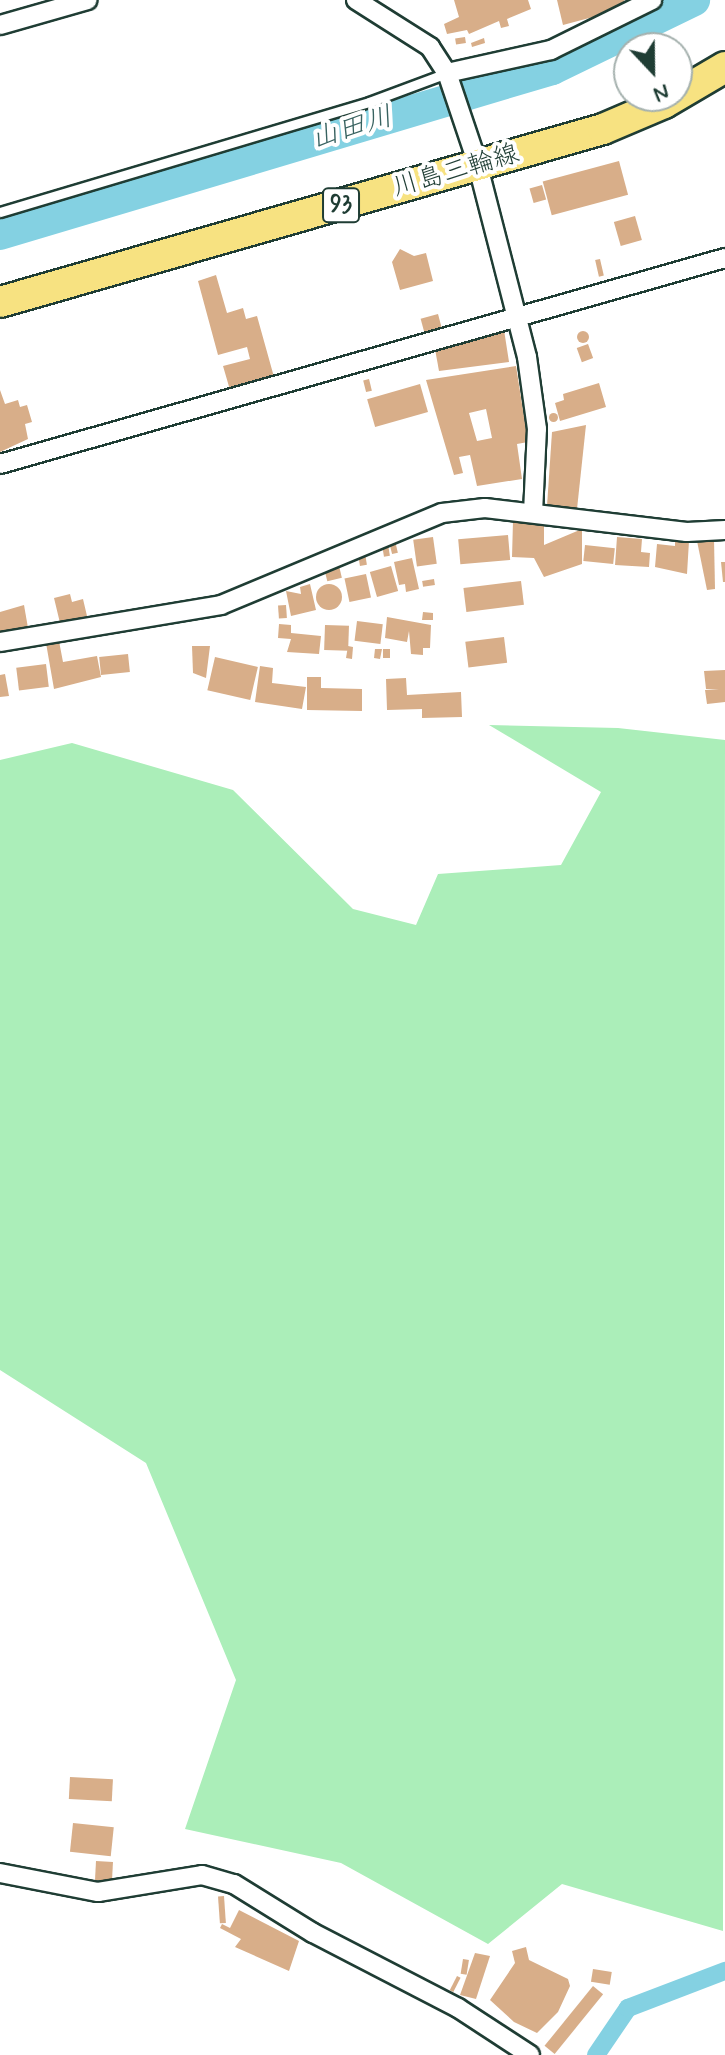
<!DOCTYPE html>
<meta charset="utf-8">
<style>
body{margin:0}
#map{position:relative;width:725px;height:2055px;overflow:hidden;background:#fff;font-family:Mynerve,"Klee One",sans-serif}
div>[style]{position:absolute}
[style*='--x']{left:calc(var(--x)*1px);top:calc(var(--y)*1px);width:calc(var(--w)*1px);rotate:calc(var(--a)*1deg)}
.green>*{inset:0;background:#abeeb9}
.canal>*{height:18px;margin:-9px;padding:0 9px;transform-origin:9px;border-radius:9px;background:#84d1e2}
.river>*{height:32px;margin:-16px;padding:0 16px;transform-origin:16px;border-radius:16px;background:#84d1e2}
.building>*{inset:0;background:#d8ae89;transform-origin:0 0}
.round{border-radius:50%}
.roads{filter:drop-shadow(2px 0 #1f3d34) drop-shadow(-2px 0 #1f3d34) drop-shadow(0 2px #1f3d34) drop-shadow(0 -2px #1f3d34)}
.service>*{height:9px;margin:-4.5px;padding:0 4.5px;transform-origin:4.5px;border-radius:4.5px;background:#fff}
.minor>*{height:18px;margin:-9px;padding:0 9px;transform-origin:9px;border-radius:9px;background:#fff}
.primary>*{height:30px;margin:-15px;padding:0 15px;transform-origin:15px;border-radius:15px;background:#f7e281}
span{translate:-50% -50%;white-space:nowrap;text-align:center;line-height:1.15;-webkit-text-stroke:8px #fff;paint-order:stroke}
.shield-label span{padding:2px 6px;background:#fff;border:2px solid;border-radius:6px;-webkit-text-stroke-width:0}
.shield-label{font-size:24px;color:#1f3d34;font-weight:700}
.street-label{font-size:26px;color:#1f3d34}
.water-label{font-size:28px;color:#386260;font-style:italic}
.north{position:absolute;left:613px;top:32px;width:80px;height:80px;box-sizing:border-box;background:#fff;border:2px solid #a5b1ae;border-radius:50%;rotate:158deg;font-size:22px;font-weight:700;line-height:32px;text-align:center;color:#1f3d34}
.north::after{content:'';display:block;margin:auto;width:28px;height:36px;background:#1f3d34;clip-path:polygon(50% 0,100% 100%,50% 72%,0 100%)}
</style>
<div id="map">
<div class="green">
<i style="clip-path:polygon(489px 725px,618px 728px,725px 740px,723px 1931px,562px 1884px,488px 1944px,341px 1863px,185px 1829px,236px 1680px,146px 1463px,0 1370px,0 760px,72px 743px,233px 790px,353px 909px,416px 925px,438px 874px,561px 865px,601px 792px)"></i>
</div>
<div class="canal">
<i style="--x:596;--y:2055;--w:57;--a:-55.8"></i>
<i style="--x:628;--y:2008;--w:104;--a:-20.9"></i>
</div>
<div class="river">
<i style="--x:0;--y:234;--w:576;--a:-16.64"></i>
<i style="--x:552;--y:69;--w:158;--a:-25.9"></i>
</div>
<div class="building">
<i style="clip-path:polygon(454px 0,528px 0,531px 9px,507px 19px,509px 26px,501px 28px,499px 21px,469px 34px,467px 30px,447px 34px,444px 24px,459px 17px)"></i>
<i style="clip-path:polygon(557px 0,624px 0,625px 3px,623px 9px,563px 25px)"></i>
<i style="left:465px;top:37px;width:6px;height:10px;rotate:81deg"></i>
<i style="clip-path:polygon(484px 38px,485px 43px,472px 47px,471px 43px)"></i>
<i style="left:619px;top:161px;width:35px;height:79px;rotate:75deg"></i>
<i style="left:542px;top:185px;width:15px;height:13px;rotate:74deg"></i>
<i style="left:635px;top:216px;width:25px;height:22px;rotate:74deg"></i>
<i style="clip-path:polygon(400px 249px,414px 256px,426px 253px,433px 281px,400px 290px,392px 262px)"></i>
<i style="left:600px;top:259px;width:17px;height:5px;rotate:77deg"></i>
<i style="clip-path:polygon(216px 275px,227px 313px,243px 308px,246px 319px,257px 316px,274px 377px,230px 390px,223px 366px,250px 359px,247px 347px,218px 355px,198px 281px)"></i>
<i style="left:438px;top:314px;width:16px;height:18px;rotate:75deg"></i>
<i style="clip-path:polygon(504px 330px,509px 362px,439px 371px,435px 349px)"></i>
<i class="round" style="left:577px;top:331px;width:12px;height:12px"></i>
<i style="left:588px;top:344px;width:15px;height:12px;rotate:70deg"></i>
<i style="clip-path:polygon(evenodd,516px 366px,528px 442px,517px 444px,522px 479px,477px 486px,470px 455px,459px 457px,463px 473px,454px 475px,426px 380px,516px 366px,486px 409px,492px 438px,477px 441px,469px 413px,486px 409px)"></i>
<i style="left:369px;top:379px;width:12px;height:6px;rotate:76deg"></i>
<i style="clip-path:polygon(599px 383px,606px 407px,560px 421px,555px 403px,564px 400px,563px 394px)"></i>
<i style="left:420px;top:384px;width:29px;height:55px;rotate:74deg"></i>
<i style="clip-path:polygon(0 390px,5px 404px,18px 400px,20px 407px,27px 405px,32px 422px,25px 424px,28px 439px,0 452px)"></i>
<i class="round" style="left:548.5px;top:412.5px;width:9px;height:9px"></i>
<i style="clip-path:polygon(586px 425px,577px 509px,547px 506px,552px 432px)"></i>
<i style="clip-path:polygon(513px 521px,544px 526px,544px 545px,582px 529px,582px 564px,544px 577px,534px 558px,512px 557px)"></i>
<i style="left:508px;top:535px;width:25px;height:50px;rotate:85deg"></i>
<i style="left:433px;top:537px;width:27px;height:20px;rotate:82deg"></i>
<i style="clip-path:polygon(617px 537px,642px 539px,641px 552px,650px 553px,649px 567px,615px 565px)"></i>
<i style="clip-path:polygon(675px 539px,689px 541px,687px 574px,655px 567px,657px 544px,675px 546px)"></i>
<i style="clip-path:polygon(714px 539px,715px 589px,707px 590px,697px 541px)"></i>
<i style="left:395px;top:541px;width:12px;height:6px;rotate:76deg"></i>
<i style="left:388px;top:544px;width:12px;height:6px;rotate:81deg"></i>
<i style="left:585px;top:545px;width:30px;height:16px;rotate:6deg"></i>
<i style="left:365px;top:553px;width:12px;height:7px;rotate:81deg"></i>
<i style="clip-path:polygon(412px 558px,419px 589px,406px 592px,405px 584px,399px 585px,394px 562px)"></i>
<i style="clip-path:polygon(721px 562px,725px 562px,725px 582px,723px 582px)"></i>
<i style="left:339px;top:566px;width:12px;height:15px;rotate:76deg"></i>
<i style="left:391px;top:566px;width:26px;height:22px;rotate:74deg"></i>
<i style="left:366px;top:574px;width:24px;height:22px;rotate:78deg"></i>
<i style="left:434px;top:579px;width:6px;height:12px;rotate:81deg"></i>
<i style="left:521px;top:581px;width:24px;height:58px;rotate:83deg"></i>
<i style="clip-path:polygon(310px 584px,316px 610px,291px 616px,286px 591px,301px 594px,300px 587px)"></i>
<i class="round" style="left:316px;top:584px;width:26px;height:26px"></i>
<i style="clip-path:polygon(70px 594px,72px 602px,83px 599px,87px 616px,60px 623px,54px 598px)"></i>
<i style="clip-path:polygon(24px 605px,28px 628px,0 633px,0 612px)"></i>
<i style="left:286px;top:605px;width:13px;height:8px;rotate:86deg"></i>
<i style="clip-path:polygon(423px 612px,433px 613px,433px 620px,422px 620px)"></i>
<i style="clip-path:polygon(387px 617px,431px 625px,430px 648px,423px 648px,423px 655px,411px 654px,409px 631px,407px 642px,385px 638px)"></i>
<i style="left:357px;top:621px;width:26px;height:20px;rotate:7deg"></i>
<i style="clip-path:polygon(279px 624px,291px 625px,291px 633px,321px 636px,319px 654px,287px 652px,291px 639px,278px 638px)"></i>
<i style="left:325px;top:625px;width:24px;height:25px;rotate:2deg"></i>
<i style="left:504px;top:637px;width:26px;height:39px;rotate:83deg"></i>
<i style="clip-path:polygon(59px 641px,63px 662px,97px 656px,101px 677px,54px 689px,46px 643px)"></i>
<i style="clip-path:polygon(192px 646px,210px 646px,206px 678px,193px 673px)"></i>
<i style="clip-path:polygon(348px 646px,353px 647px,352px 659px,346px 658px)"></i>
<i style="clip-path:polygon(375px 649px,382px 649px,380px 659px,374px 658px)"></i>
<i style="left:383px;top:649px;width:7px;height:9px"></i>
<i style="left:128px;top:654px;width:18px;height:29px;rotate:84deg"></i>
<i style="left:215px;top:657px;width:44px;height:34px;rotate:13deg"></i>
<i style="left:46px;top:664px;width:23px;height:30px;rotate:83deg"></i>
<i style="clip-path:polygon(260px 666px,273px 668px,272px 683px,306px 687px,302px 709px,255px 702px)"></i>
<i style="clip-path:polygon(725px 670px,725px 702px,707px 704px,705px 690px,719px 689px,706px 689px,704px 671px)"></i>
<i style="clip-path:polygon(5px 674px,9px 696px,0 697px,0 675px)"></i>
<i style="clip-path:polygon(307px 677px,321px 677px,321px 688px,362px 689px,362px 711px,307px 710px)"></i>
<i style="clip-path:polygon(406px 678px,407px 695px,461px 692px,462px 717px,422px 718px,422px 709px,387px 710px,386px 679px)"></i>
<i style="left:70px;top:1777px;width:43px;height:22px;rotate:3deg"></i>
<i style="left:73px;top:1823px;width:41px;height:29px;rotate:6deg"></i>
<i style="left:96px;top:1861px;width:17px;height:19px;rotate:3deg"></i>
<i style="left:224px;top:1896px;width:27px;height:6px;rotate:86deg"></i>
<i style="clip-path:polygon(239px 1910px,299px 1941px,289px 1971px,235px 1947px,241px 1939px,220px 1928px,222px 1924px,230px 1928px)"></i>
<i style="clip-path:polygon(526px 1947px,529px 1960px,568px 1979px,570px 1986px,558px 2012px,537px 2033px,514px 2022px,490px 2000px,515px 1963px,512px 1951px)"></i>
<i style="clip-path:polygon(475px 1953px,490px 1956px,476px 1999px,460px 1995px)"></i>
<i style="left:463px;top:1959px;width:6px;height:15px;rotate:9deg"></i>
<i style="left:593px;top:1969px;width:19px;height:13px;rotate:9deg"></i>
<i style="left:457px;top:1976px;width:4px;height:16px;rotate:27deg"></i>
<i style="left:593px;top:1986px;width:13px;height:77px;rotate:39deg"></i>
</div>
<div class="roads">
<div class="service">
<i style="--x:0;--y:212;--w:385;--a:-16.6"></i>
<i style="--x:369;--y:102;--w:83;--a:-20.4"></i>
</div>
<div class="minor">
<i style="--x:356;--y:0;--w:88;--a:32.4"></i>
<i style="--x:430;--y:47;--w:31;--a:57"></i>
<i style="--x:0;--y:25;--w:91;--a:-15.9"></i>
<i style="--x:0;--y:464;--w:754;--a:-15.86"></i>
<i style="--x:533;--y:513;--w:84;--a:-87.3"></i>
<i style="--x:537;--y:429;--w:73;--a:-97.9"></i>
<i style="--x:527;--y:357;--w:204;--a:-104.4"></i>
<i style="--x:476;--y:159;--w:91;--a:-108.6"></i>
<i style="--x:447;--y:73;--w:107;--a:-12.5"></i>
<i style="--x:551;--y:50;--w:113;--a:-26.3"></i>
<i style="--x:0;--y:642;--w:224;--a:-9.5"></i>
<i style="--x:221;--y:605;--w:239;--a:-22.6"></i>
<i style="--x:442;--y:513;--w:43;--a:-6.6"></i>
<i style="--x:485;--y:508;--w:203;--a:6.8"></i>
<i style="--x:687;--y:532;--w:38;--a:-3"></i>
<i style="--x:0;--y:1873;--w:100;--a:11"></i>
<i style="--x:98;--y:1892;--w:105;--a:-9.3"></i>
<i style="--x:202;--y:1875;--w:33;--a:16"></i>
<i style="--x:234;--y:1884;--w:93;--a:31.8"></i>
<i style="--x:313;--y:1933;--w:163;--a:27.3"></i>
<i style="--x:458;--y:2008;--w:86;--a:33.1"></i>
</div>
<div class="primary">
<i style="--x:0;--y:302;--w:627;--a:-16.01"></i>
<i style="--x:603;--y:129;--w:66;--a:-23.1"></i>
<i style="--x:664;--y:103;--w:71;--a:-30.5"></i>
</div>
</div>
<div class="shield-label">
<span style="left:341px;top:205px">93</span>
</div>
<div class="street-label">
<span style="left:456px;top:172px;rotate:-16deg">川島三輪線</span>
</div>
<div class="water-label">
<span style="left:352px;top:129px;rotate:-17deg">山田川</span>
</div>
<div class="north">N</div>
</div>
